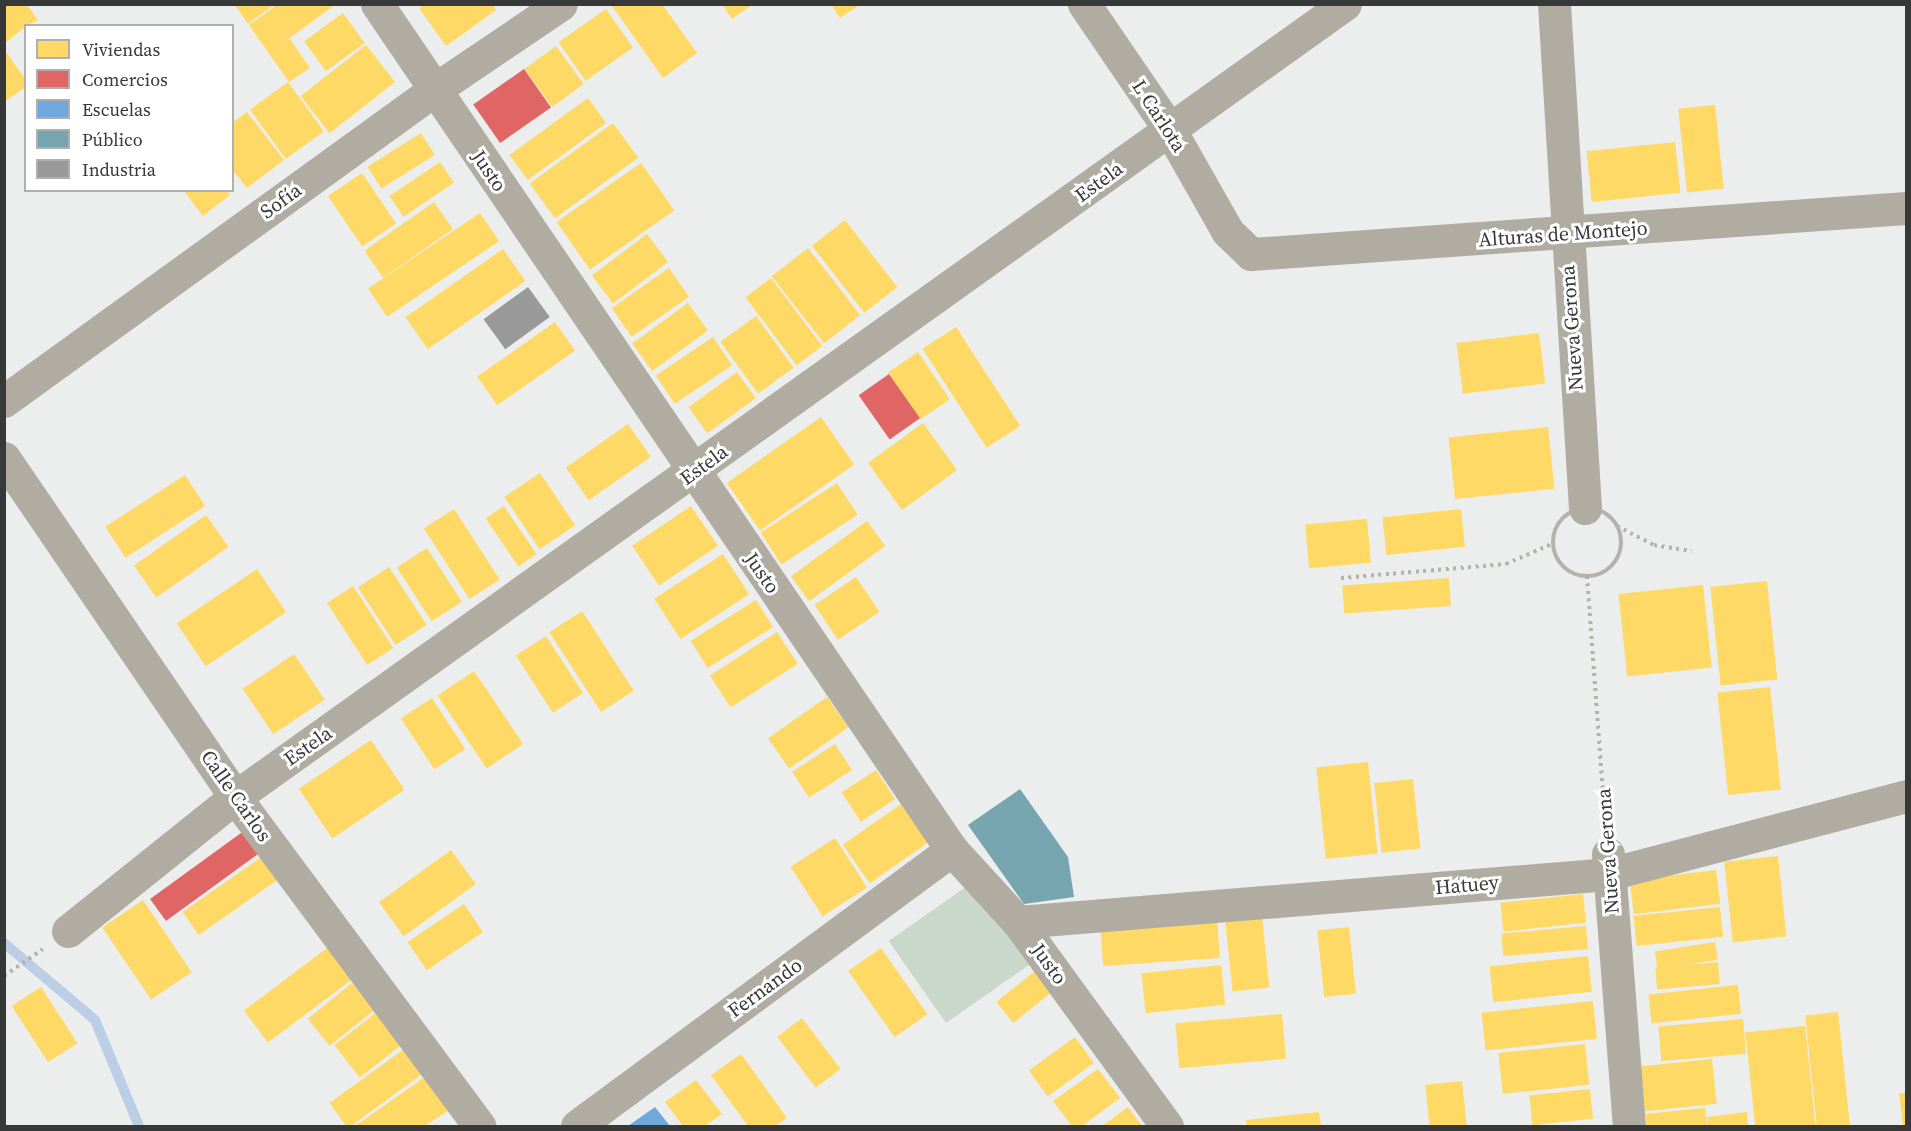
<!DOCTYPE html>
<meta charset="utf-8">
<style>
body{margin:0}
#map{position:relative;width:1911px;height:1131px;overflow:hidden;background:#eceded;font-family:"Source Serif 4",serif}
div>[style]{position:absolute}
[style*='--x']{left:calc(var(--x)*1px);top:calc(var(--y)*1px);width:calc(var(--w)*1px);rotate:calc(var(--a)*1deg)}
.green>*{inset:0;background:#c9d8ca;transform-origin:0 0}
.homes>*{inset:0;background:#ffd966;transform-origin:0 0}
.shops>*{inset:0;background:#e06666;transform-origin:0 0}
.schools>*{inset:0;background:#6fa8dc}
.public>*{inset:0;background:#76a5af}
.industry>*{inset:0;background:#999;transform-origin:0 0}
.stream>*{height:10px;margin:-5px;padding:0 5px;transform-origin:5px;border-radius:5px;background:#bccee5}
.path>*{height:4px;margin-top:-2px;transform-origin:0;background:repeating-linear-gradient(90deg,#b5b2ac 0 3px,transparent 0 7.5px)}
.path>.ring{margin:-2px;padding:0;box-sizing:content-box;background:none;border:4px solid #b5b2ac;border-radius:50%}
.minor>*{height:33px;margin:-16.5px;padding:0 16.5px;transform-origin:16.5px;border-radius:16.5px;background:#b0aca2}
span{translate:-50% -50%;white-space:nowrap;text-align:center;line-height:1.15;-webkit-text-stroke:6px #fff;paint-order:stroke}
.street-label{font-size:20px;color:#373838}
.frame{position:absolute;inset:0;border:6px solid #373838;pointer-events:none}
.legend{position:absolute;left:24px;top:24px;width:210px;height:168px;box-sizing:border-box;background:#fff;border:2px solid #afafaf;margin:0;padding:8px 10px;list-style:none;font-size:18px;color:#373838}
.legend li{display:flex;align-items:center;gap:12px;height:30px}
.legend b{width:30px;border:2px solid #afafaf}
</style>
<div id="map">
<div class="green">
<i style="left:973px;top:882px;width:100px;height:103px;rotate:55deg"></i>
</div>
<div class="homes">
<i style="clip-path:polygon(234px 4px,275px 4px,248px 24px)"></i>
<i style="clip-path:polygon(278px 4px,336px 4px,283px 43px,290px 39px,310px 68px,289px 82px,249px 25px)"></i>
<i style="clip-path:polygon(425px 4px,492px 4px,496px 10px,446px 46px,419px 8px)"></i>
<i style="clip-path:polygon(615px 4px,662px 4px,697px 53px,663px 78px,612px 6px)"></i>
<i style="clip-path:polygon(722px 4px,753px 4px,732px 19px)"></i>
<i style="clip-path:polygon(831px 4px,861px 4px,840px 18px)"></i>
<i style="clip-path:polygon(4px 5px,27px 5px,38px 20px,26px 26px,4px 44px)"></i>
<i style="left:606px;top:9px;width:47px;height:58px;rotate:55deg"></i>
<i style="left:343px;top:13px;width:37px;height:48px;rotate:54deg"></i>
<i style="left:366px;top:45px;width:47px;height:83px;rotate:52deg"></i>
<i style="left:556px;top:46px;width:47px;height:39px;rotate:54deg"></i>
<i style="clip-path:polygon(4px 49px,26px 80px,26px 87px,4px 102px)"></i>
<i style="left:288px;top:82px;width:61px;height:47px;rotate:54deg"></i>
<i style="left:588px;top:98px;width:31px;height:97px;rotate:54deg"></i>
<i style="left:1715px;top:105px;width:84px;height:37px;rotate:84deg"></i>
<i style="clip-path:polygon(247px 112px,284px 160px,247px 188px,232px 169px,232px 123px)"></i>
<i style="left:613px;top:123px;width:43px;height:103px;rotate:54deg"></i>
<i style="left:421px;top:133px;width:26px;height:63px;rotate:58deg"></i>
<i style="left:1675px;top:142px;width:51px;height:89px;rotate:84deg"></i>
<i style="left:440px;top:162px;width:25px;height:61px;rotate:56deg"></i>
<i style="left:641px;top:163px;width:58px;height:103px;rotate:55deg"></i>
<i style="left:362px;top:173px;width:61px;height:41px;rotate:56deg"></i>
<i style="clip-path:polygon(183px 190px,227px 190px,230px 195px,203px 216px)"></i>
<i style="left:434px;top:202px;width:33px;height:85px;rotate:55deg"></i>
<i style="left:480px;top:213px;width:34px;height:135px;rotate:56deg"></i>
<i style="left:845px;top:220px;width:85px;height:42px;rotate:52deg"></i>
<i style="left:647px;top:234px;width:35px;height:69px;rotate:53deg"></i>
<i style="left:808px;top:248px;width:85px;height:46px;rotate:52deg"></i>
<i style="left:503px;top:249px;width:39px;height:119px;rotate:55deg"></i>
<i style="left:669px;top:268px;width:35px;height:70px;rotate:55deg"></i>
<i style="left:771px;top:278px;width:85px;height:32px;rotate:53deg"></i>
<i style="left:688px;top:303px;width:34px;height:69px;rotate:54deg"></i>
<i style="left:756px;top:316px;width:64px;height:44px;rotate:54deg"></i>
<i style="left:555px;top:322px;width:35px;height:95px;rotate:55deg"></i>
<i style="left:956px;top:327px;width:118px;height:40px;rotate:57deg"></i>
<i style="left:1539px;top:333px;width:51px;height:83px;rotate:83deg"></i>
<i style="left:713px;top:337px;width:34px;height:69px;rotate:56deg"></i>
<i style="left:918px;top:352px;width:57px;height:36px;rotate:56deg"></i>
<i style="left:737px;top:372px;width:32px;height:60px;rotate:54deg"></i>
<i style="left:821px;top:417px;width:58px;height:115px;rotate:55deg"></i>
<i style="left:923px;top:423px;width:58px;height:68px;rotate:54deg"></i>
<i style="left:628px;top:424px;width:40px;height:76px;rotate:55deg"></i>
<i style="left:1548px;top:427px;width:62px;height:100px;rotate:84deg"></i>
<i style="left:540px;top:473px;width:63px;height:43px;rotate:56deg"></i>
<i style="left:185px;top:475px;width:37px;height:95px;rotate:57deg"></i>
<i style="left:837px;top:483px;width:38px;height:91px;rotate:57deg"></i>
<i style="left:504px;top:506px;width:58px;height:22px;rotate:56deg"></i>
<i style="left:691px;top:506px;width:48px;height:71px;rotate:56deg"></i>
<i style="left:454px;top:509px;width:84px;height:36px;rotate:57deg"></i>
<i style="left:1461px;top:509px;width:38px;height:79px;rotate:84deg"></i>
<i style="left:206px;top:515px;width:39px;height:88px;rotate:55deg"></i>
<i style="left:1367px;top:519px;width:44px;height:62px;rotate:85deg"></i>
<i style="left:867px;top:521px;width:31px;height:94px;rotate:54deg"></i>
<i style="left:427px;top:548px;width:64px;height:36px;rotate:57deg"></i>
<i style="left:723px;top:554px;width:48px;height:82px;rotate:57deg"></i>
<i style="left:389px;top:567px;width:69px;height:37px;rotate:57deg"></i>
<i style="left:257px;top:569px;width:52px;height:97px;rotate:56deg"></i>
<i style="left:856px;top:577px;width:42px;height:50px;rotate:56deg"></i>
<i style="left:1449px;top:578px;width:28px;height:107px;rotate:86deg"></i>
<i style="left:1767px;top:581px;width:99px;height:57px;rotate:84deg"></i>
<i style="left:1703px;top:585px;width:83px;height:85px;rotate:84deg"></i>
<i style="left:353px;top:586px;width:74px;height:31px;rotate:57deg"></i>
<i style="left:756px;top:600px;width:32px;height:77px;rotate:58deg"></i>
<i style="left:582px;top:611px;width:95px;height:39px;rotate:57deg"></i>
<i style="left:777px;top:632px;width:38px;height:80px;rotate:57deg"></i>
<i style="left:546px;top:636px;width:68px;height:36px;rotate:57deg"></i>
<i style="left:294px;top:654px;width:55px;height:62px;rotate:56deg"></i>
<i style="left:474px;top:671px;width:88px;height:44px;rotate:56deg"></i>
<i style="left:1770px;top:687px;width:103px;height:53px;rotate:84deg"></i>
<i style="left:827px;top:697px;width:37px;height:72px;rotate:55deg"></i>
<i style="left:432px;top:698px;width:61px;height:37px;rotate:57deg"></i>
<i style="left:371px;top:740px;width:60px;height:87px;rotate:56deg"></i>
<i style="left:835px;top:744px;width:31px;height:51px;rotate:57deg"></i>
<i style="left:1368px;top:762px;width:92px;height:52px;rotate:84deg"></i>
<i style="left:876px;top:770px;width:35px;height:41px;rotate:57deg"></i>
<i style="left:1413px;top:779px;width:70px;height:39px;rotate:84deg"></i>
<i style="left:901px;top:804px;width:47px;height:71px;rotate:55deg"></i>
<i style="left:835px;top:838px;width:59px;height:53px;rotate:57deg"></i>
<i style="left:451px;top:850px;width:42px;height:89px;rotate:54deg"></i>
<i style="left:267px;top:853px;width:28px;height:103px;rotate:55deg"></i>
<i style="left:1778px;top:856px;width:81px;height:54px;rotate:84deg"></i>
<i style="left:1716px;top:870px;width:34px;height:87px;rotate:83deg"></i>
<i style="left:1583px;top:894px;width:29px;height:83px;rotate:84deg"></i>
<i style="left:143px;top:900px;width:87px;height:49px;rotate:56deg"></i>
<i style="left:464px;top:904px;width:34px;height:68px;rotate:56deg"></i>
<i style="left:1720px;top:907px;width:30px;height:87px;rotate:84deg"></i>
<i style="left:1217px;top:917px;width:41px;height:117px;rotate:86deg"></i>
<i style="left:1262px;top:917px;width:71px;height:37px;rotate:84deg"></i>
<i style="left:1586px;top:926px;width:23px;height:85px;rotate:85deg"></i>
<i style="left:1349px;top:927px;width:67px;height:32px;rotate:84deg"></i>
<i style="left:1715px;top:942px;width:18px;height:61px;rotate:81deg"></i>
<i style="left:331px;top:945px;width:40px;height:109px;rotate:53deg"></i>
<i style="left:881px;top:948px;width:81px;height:40px;rotate:55deg"></i>
<i style="left:1588px;top:956px;width:36px;height:99px;rotate:84deg"></i>
<i style="left:1718px;top:962px;width:22px;height:63px;rotate:85deg"></i>
<i style="left:1221px;top:965px;width:40px;height:80px;rotate:84deg"></i>
<i style="left:1036px;top:970px;width:27px;height:51px;rotate:51deg"></i>
<i style="left:352px;top:983px;width:35px;height:57px;rotate:51deg"></i>
<i style="left:1738px;top:985px;width:29px;height:90px;rotate:84deg"></i>
<i style="left:41px;top:987px;width:67px;height:35px;rotate:57deg"></i>
<i style="left:1593px;top:1001px;width:38px;height:112px;rotate:84deg"></i>
<i style="left:377px;top:1012px;width:41px;height:54px;rotate:52deg"></i>
<i style="left:1838px;top:1012px;width:115px;height:33px;rotate:84deg"></i>
<i style="left:1282px;top:1014px;width:45px;height:107px;rotate:85deg"></i>
<i style="left:802px;top:1018px;width:64px;height:31px;rotate:53deg"></i>
<i style="left:1743px;top:1019px;width:35px;height:85px;rotate:85deg"></i>
<i style="left:1805px;top:1026px;width:100px;height:60px;rotate:84deg"></i>
<i style="left:1075px;top:1037px;width:32px;height:57px;rotate:54deg"></i>
<i style="left:1585px;top:1044px;width:41px;height:87px;rotate:84deg"></i>
<i style="left:404px;top:1049px;width:31px;height:92px;rotate:54deg"></i>
<i style="clip-path:polygon(741px 1054px,787px 1118px,775px 1126px,748px 1126px,711px 1075px)"></i>
<i style="left:1712px;top:1059px;width:45px;height:72px;rotate:84deg"></i>
<i style="clip-path:polygon(1098px 1069px,1120px 1098px,1082px 1126px,1072px 1126px,1053px 1101px)"></i>
<i style="clip-path:polygon(425px 1077px,449px 1110px,425px 1126px,355px 1126px)"></i>
<i style="clip-path:polygon(696px 1080px,722px 1114px,705px 1126px,683px 1126px,665px 1102px)"></i>
<i style="left:1462px;top:1081px;width:45px;height:37px;rotate:84deg"></i>
<i style="left:1590px;top:1089px;width:30px;height:61px;rotate:84deg"></i>
<i style="clip-path:polygon(1899px 1093px,1906px 1093px,1906px 1126px,1903px 1126px)"></i>
<i style="clip-path:polygon(1128px 1107px,1142px 1126px,1102px 1126px)"></i>
<i style="clip-path:polygon(1705px 1108px,1707px 1126px,1647px 1126px,1645px 1114px)"></i>
<i style="clip-path:polygon(1319px 1112px,1321px 1126px,1247px 1126px,1246px 1120px)"></i>
<i style="clip-path:polygon(1747px 1112px,1748px 1126px,1708px 1126px,1707px 1117px)"></i>
</div>
<div class="shops">
<i style="left:524px;top:69px;width:47px;height:62px;rotate:55deg"></i>
<i style="left:889px;top:374px;width:54px;height:37px;rotate:55deg"></i>
<i style="left:252px;top:825px;width:27px;height:126px;rotate:54deg"></i>
</div>
<div class="schools">
<i style="clip-path:polygon(655px 1107px,670px 1126px,628px 1126px)"></i>
</div>
<div class="public">
<i style="clip-path:polygon(1020px 789px,1068px 857px,1074px 897px,1024px 904px,968px 825px)"></i>
</div>
<div class="industry">
<i style="left:528px;top:287px;width:37px;height:55px;rotate:54deg"></i>
</div>
<div class="stream">
<i style="--x:4;--y:943;--w:119;--a:40.2"></i>
<i style="--x:95;--y:1020;--w:115;--a:67.5"></i>
</div>
<div class="path">
<i class="ring" style="left:1553px;top:508px;width:64px;height:64px"></i>
<i style="--x:1617;--y:526;--w:42;--a:27.2"></i>
<i style="--x:1654;--y:545;--w:38;--a:9"></i>
<i style="--x:1587;--y:576;--w:246;--a:85.8"></i>
<i style="--x:1341;--y:578;--w:166;--a:-4.8"></i>
<i style="--x:1506;--y:564;--w:52;--a:-23.6"></i>
<i style="--x:4;--y:976;--w:47;--a:-34.7"></i>
</div>
<div class="minor">
<i style="--x:377;--y:4;--w:1023;--a:55.8"></i>
<i style="--x:952;--y:850;--w:98;--a:47.5"></i>
<i style="--x:1018;--y:922;--w:253;--a:53.9"></i>
<i style="--x:1084;--y:4;--w:153;--a:55.7"></i>
<i style="--x:1170;--y:130;--w:117;--a:60.4"></i>
<i style="--x:1228;--y:232;--w:32;--a:44"></i>
<i style="--x:1251;--y:254;--w:657;--a:-4.02"></i>
<i style="--x:1554;--y:4;--w:505;--a:86.48"></i>
<i style="--x:4;--y:401;--w:531;--a:-35.88"></i>
<i style="--x:434;--y:90;--w:153;--a:-34.1"></i>
<i style="--x:4;--y:458;--w:410;--a:55.7"></i>
<i style="--x:235;--y:797;--w:410;--a:53.4"></i>
<i style="--x:1608;--y:854;--w:273;--a:85.6"></i>
<i style="--x:1018;--y:922;--w:593;--a:-4.64"></i>
<i style="--x:1609;--y:874;--w:307;--a:-14.7"></i>
<i style="--x:68;--y:931;--w:214;--a:-38.7"></i>
<i style="--x:235;--y:797;--w:1364;--a:-35.54"></i>
<i style="--x:577;--y:1126;--w:466;--a:-36.4"></i>
</div>
<div class="street-label">
<span style="left:1159px;top:116px;rotate:57deg">L Carlota</span>
<span style="left:489px;top:171px;rotate:56deg">Justo</span>
<span style="left:1099px;top:182px;rotate:-36deg">Estela</span>
<span style="left:281px;top:201px;rotate:-36deg">Sofía</span>
<span style="left:1563px;top:234px;rotate:-4deg">Alturas de Montejo</span>
<span style="left:1572px;top:328px;rotate:-94deg">Nueva Gerona</span>
<span style="left:704px;top:465px;rotate:-36deg">Estela</span>
<span style="left:762px;top:573px;rotate:55deg">Justo</span>
<span style="left:308px;top:746px;rotate:-35deg">Estela</span>
<span style="left:236px;top:796px;rotate:55deg">Calle Carlos</span>
<span style="left:1608px;top:851px;rotate:-94deg">Nueva Gerona</span>
<span style="left:1467px;top:885px;rotate:-5deg">Hatuey</span>
<span style="left:1049px;top:964px;rotate:54deg">Justo</span>
<span style="left:765px;top:988px;rotate:-36deg">Fernando</span>
</div>
<div class="frame"></div>
<ul class="legend">
<li><b style="height:16px;background:#ffd966"></b>Viviendas</li>
<li><b style="height:16px;background:#e06666"></b>Comercios</li>
<li><b style="height:16px;background:#6fa8dc"></b>Escuelas</li>
<li><b style="height:16px;background:#76a5af"></b>Público</li>
<li><b style="height:16px;background:#999"></b>Industria</li>
</ul>
</div>
